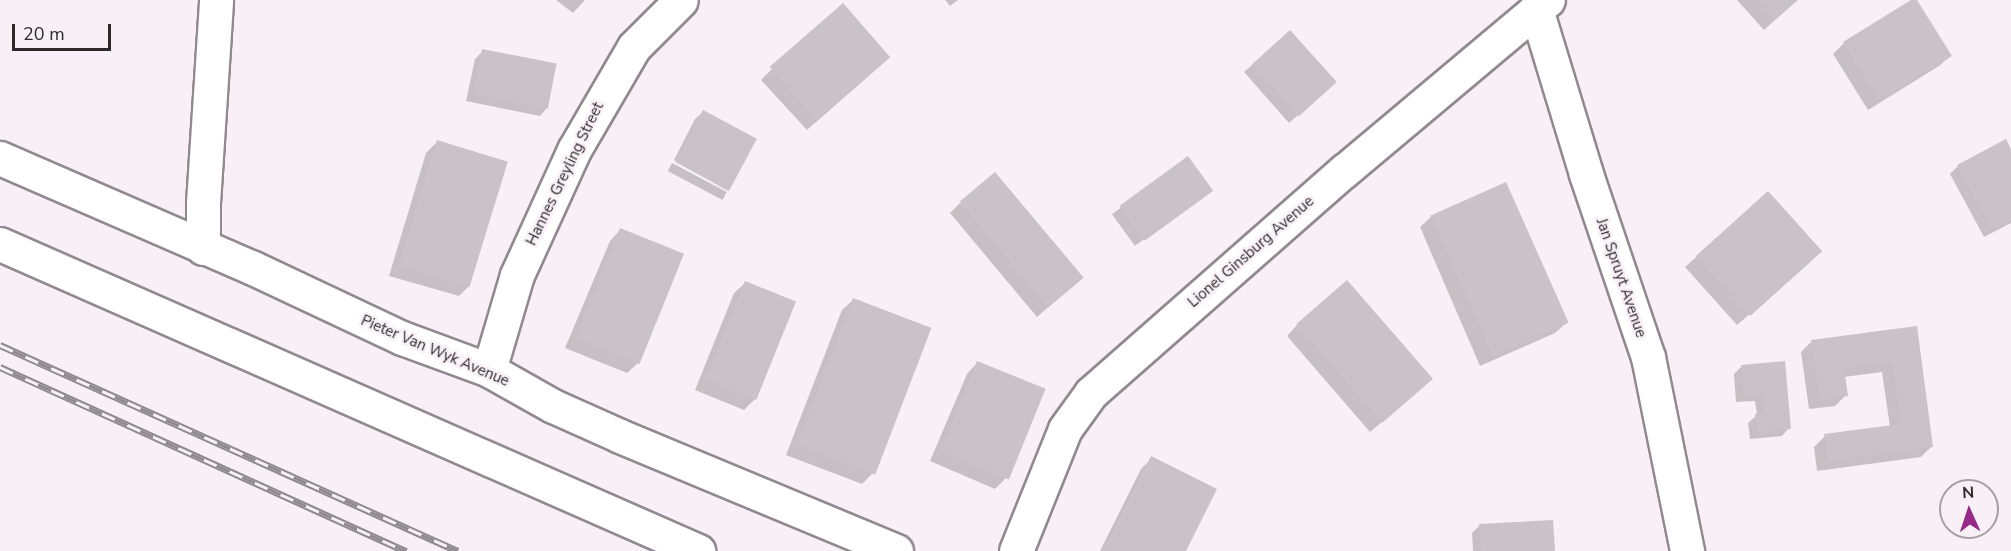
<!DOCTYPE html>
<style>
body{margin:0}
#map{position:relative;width:2011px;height:551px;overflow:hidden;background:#f8f0f6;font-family:"Nunito Sans",sans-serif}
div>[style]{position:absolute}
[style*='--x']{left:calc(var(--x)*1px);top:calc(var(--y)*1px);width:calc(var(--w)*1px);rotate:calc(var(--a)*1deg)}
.shadow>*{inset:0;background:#0003;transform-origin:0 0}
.building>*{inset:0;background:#c9c2c8;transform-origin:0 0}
.roads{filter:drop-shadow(2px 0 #90898f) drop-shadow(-2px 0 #90898f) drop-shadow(0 2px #90898f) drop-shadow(0 -2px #90898f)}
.minor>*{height:33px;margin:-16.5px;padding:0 16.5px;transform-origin:16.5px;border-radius:16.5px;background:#fff}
.rail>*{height:7px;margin-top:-3.5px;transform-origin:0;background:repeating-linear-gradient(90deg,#f8f0f6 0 14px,#8f8a8e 0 28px);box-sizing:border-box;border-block:2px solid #8f8a8e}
span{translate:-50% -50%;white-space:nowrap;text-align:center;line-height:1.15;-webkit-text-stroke:5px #f8f0f6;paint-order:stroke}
.street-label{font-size:15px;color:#2c292b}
.north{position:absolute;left:1939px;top:479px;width:60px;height:60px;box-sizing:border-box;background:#f8f0f6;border:2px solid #a6a0a5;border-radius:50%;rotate:357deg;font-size:16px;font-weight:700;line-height:24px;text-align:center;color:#2c292b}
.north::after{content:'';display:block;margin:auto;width:21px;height:27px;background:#962888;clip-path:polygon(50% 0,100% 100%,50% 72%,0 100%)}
.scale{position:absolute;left:12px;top:24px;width:99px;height:27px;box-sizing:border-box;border:3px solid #2c292b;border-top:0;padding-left:8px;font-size:18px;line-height:21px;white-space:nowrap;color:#2c292b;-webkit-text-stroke:4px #f8f0f6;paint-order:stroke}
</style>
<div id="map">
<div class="shadow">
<i style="clip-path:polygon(556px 0,585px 0,573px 13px)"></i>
<i style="clip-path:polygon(945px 0,958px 0,950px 6px)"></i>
<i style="clip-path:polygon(1737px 0,1797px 0,1764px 30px)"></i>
<i style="clip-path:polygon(1916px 0,1950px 56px,1939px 66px,1868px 110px,1833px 54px,1844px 43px)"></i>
<i style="clip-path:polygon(1290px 32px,1327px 90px,1289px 123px,1244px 72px)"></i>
<i style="clip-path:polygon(483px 51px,547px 108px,540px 116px,466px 101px,475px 59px)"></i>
<i style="clip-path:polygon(878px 67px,807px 130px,761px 80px,772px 69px)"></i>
<i style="clip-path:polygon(703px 112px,755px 139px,728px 191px,674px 160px,695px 119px)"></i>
<i style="clip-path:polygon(2005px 141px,2011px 152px,2011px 223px,1984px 237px,1950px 174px,1958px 166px)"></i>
<i style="clip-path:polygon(437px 142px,506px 163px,469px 286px,459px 296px,389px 276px,426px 153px)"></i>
<i style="left:1188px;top:159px;width:39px;height:94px;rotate:54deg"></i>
<i style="left:672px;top:163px;width:62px;height:9px;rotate:28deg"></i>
<i style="clip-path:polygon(1768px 193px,1809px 263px,1737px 325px,1685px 267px)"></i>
<i style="clip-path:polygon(960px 203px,1082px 278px,1037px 317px,950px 213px)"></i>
<i style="clip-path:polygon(1431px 217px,1566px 323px,1555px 333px,1480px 366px,1420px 227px)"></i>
<i style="clip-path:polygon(620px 230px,682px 255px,638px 363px,627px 373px,565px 348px,610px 241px)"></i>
<i style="clip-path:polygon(745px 283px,755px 399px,744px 410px,695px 390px,734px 293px)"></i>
<i style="clip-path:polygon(853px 300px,873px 473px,862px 484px,786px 455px,842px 310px)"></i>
<i style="clip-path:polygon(1297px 325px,1420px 390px,1370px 432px,1287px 336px)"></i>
<i style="clip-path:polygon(1916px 327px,1932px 446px,1921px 457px,1817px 471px,1814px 447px,1825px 436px,1890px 427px,1882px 372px,1844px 377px,1846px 395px,1835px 406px,1809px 409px,1801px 352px,1812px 341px)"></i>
<i style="clip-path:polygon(977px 363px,1006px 478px,995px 489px,930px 461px,967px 374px)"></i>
<i style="clip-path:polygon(1742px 366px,1789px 428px,1782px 436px,1750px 439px,1748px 423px,1757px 415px,1755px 401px,1736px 402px,1734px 374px)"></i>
<i style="clip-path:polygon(1152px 458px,1184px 551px,1100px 551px,1141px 469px)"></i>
<i style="clip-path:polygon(1480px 525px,1553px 551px,1473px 551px,1472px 533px)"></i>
</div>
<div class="building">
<i style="clip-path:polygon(1757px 0,1798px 0,1775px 20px)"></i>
<i style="clip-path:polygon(1911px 0,1917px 0,1952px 56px,1879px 100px,1843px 42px)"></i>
<i style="left:843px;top:3px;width:72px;height:97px;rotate:49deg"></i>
<i style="left:1290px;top:30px;width:70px;height:51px;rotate:48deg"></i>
<i style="left:482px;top:49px;width:76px;height:46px;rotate:11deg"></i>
<i style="left:703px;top:110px;width:61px;height:59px;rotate:28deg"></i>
<i style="clip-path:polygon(2006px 139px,2011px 149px,2011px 220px,1992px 230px,1957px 165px)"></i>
<i style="left:437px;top:140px;width:74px;height:131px;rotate:17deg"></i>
<i style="left:1188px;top:156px;width:43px;height:85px;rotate:54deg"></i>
<i style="left:995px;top:172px;width:138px;height:46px;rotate:50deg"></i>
<i style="left:1506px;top:182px;width:154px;height:83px;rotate:66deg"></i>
<i style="left:1768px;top:191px;width:81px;height:97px;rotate:48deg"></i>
<i style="left:620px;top:228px;width:69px;height:119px;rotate:22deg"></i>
<i style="left:1347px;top:280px;width:131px;height:67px;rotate:49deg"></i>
<i style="left:745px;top:281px;width:55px;height:106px;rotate:22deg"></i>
<i style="left:853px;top:298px;width:84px;height:157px;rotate:21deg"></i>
<i style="clip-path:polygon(1917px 326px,1933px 447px,1828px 461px,1824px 434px,1901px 424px,1893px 362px,1844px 368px,1848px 396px,1820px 399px,1811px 340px)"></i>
<i style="left:977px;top:361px;width:74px;height:98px;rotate:22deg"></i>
<i style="clip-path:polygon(1785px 361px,1791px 429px,1757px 432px,1755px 414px,1764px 413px,1763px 394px,1744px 395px,1741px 365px)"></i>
<i style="clip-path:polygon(1151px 456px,1217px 489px,1186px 551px,1104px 551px)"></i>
<i style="clip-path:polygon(1553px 520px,1555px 551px,1481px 551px,1479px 524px)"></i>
</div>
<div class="roads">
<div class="minor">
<i style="--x:1536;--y:9;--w:172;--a:73.1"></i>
<i style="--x:1586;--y:174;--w:193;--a:71.3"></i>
<i style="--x:1648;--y:357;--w:198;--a:78.6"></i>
<i style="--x:0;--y:158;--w:274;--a:23.5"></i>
<i style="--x:251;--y:267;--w:167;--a:25.2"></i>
<i style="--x:402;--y:338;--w:93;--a:20.2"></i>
<i style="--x:489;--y:370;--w:73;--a:29.4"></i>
<i style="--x:553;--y:406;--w:73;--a:24.1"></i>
<i style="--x:620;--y:436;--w:299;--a:22.6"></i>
<i style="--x:0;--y:244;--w:763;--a:23.74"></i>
<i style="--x:203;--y:248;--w:45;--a:-90"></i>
<i style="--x:203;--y:203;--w:203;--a:-86.3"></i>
<i style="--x:489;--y:370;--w:99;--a:-73.6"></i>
<i style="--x:517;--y:275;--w:137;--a:-65.5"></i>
<i style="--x:574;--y:150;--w:119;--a:-59.8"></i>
<i style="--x:634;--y:47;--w:66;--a:-45"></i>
<i style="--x:1016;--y:551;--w:131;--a:-68.1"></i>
<i style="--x:1065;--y:429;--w:44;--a:-54.2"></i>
<i style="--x:1091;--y:393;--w:337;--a:-41.3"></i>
<i style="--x:1344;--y:171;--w:266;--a:-40"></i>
</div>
</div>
<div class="rail">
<i style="--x:0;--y:345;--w:502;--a:24.22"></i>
<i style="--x:0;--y:367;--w:446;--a:24.4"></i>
</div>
<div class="street-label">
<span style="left:565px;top:174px;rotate:-64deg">Hannes Greyling Street</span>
<span style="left:1251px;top:252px;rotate:-41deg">Lionel Ginsburg Avenue</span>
<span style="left:1621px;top:278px;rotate:71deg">Jan Spruyt Avenue</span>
<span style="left:435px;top:351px;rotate:23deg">Pieter Van Wyk Avenue</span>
</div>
<div class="north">N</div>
<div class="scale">20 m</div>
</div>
